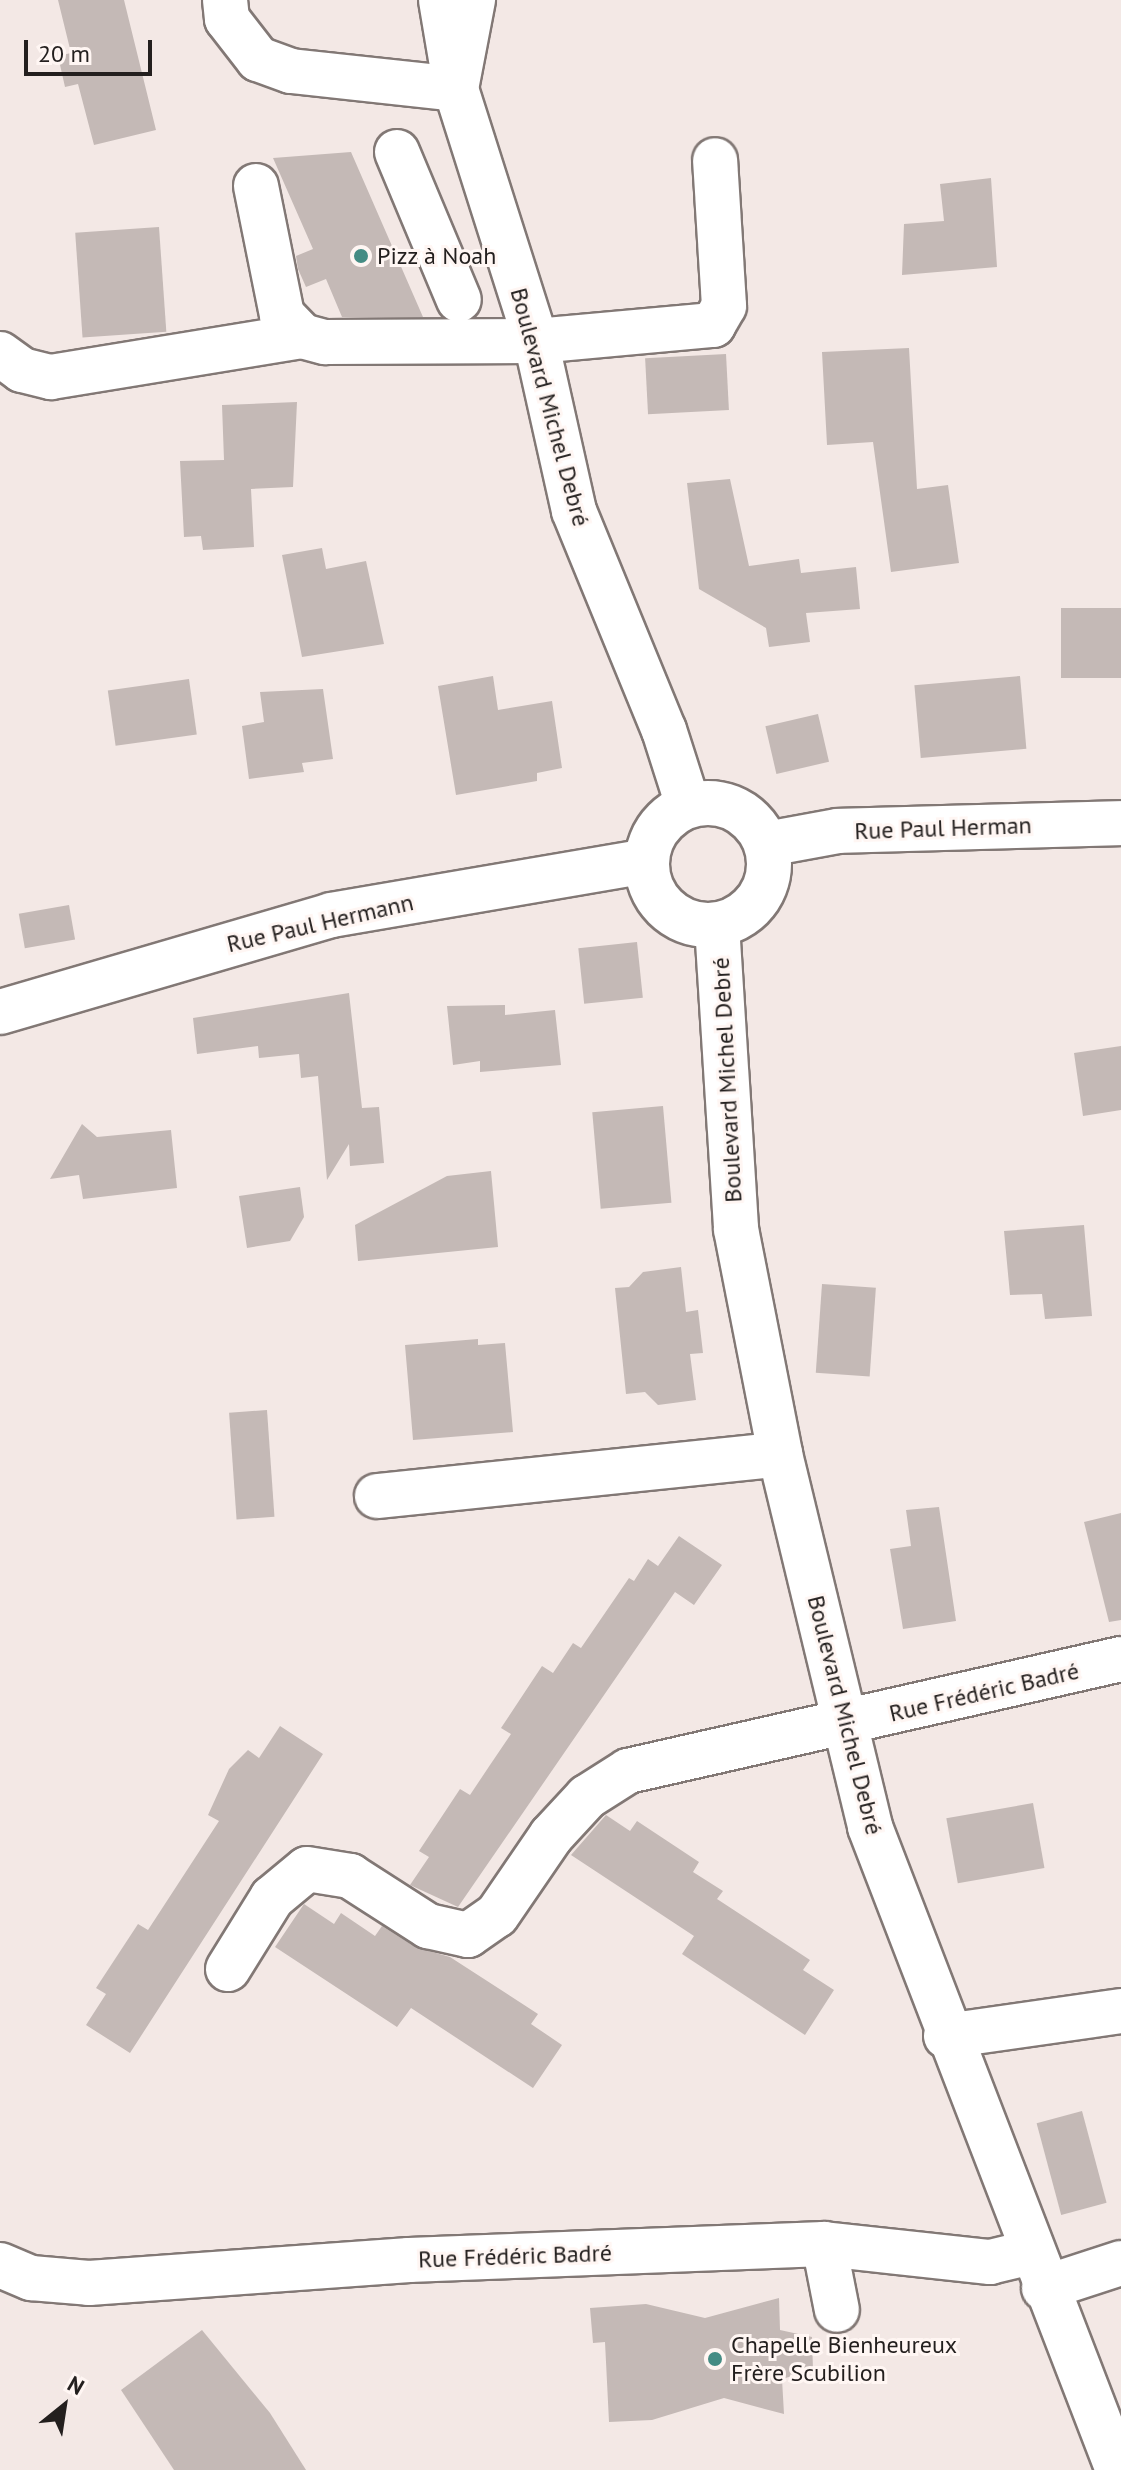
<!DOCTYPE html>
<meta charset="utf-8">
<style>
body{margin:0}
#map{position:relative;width:1121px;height:2470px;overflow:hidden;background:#f3e8e5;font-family:"PT Sans",sans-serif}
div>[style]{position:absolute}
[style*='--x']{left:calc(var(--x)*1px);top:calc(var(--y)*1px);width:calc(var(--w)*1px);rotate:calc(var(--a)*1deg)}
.building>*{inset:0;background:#c4b9b6;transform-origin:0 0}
.roads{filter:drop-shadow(2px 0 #827875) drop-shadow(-2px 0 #827875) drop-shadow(0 2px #827875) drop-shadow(0 -2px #827875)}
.minor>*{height:44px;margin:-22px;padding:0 22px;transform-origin:22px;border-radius:22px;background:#fff}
.minor>.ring{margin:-22px;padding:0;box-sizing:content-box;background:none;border:44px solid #fff;border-radius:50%}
.dots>*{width:22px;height:22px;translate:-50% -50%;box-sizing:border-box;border:4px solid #fff6f3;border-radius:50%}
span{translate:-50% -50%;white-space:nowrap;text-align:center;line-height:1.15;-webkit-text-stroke:6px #fff6f3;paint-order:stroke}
.poi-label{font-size:24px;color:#231f1e}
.left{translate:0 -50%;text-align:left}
.street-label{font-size:24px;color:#231f1e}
.north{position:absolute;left:24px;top:2366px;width:80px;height:80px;-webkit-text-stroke:6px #fff6f3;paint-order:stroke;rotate:30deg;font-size:22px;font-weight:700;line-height:32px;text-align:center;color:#231f1e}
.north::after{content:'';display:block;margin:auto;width:28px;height:36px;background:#231f1e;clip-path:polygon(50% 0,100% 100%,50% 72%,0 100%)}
.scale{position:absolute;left:24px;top:40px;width:128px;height:36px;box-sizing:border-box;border:4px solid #231f1e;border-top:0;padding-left:10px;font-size:24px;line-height:28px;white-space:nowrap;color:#231f1e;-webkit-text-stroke:6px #fff6f3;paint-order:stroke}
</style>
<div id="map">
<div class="building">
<i style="clip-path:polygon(58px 0,124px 0,156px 130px,94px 145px,78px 84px,65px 87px,58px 56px,71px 53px)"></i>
<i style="clip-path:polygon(351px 152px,423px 317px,342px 317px,326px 279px,306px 287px,298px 269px,296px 256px,313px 249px,273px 158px)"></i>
<i style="clip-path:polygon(991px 178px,997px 267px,902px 275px,904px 224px,944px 221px,940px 184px)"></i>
<i style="left:159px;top:227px;width:105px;height:84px;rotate:86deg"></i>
<i style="clip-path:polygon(909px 348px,917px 489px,948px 485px,959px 563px,891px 572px,873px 442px,827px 445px,822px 352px)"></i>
<i style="left:726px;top:354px;width:56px;height:81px;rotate:87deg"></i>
<i style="clip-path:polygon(297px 402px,293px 487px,251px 489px,254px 547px,203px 550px,201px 536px,184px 537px,180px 461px,224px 460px,222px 405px)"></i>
<i style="clip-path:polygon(730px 479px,749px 566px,799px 559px,801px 573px,856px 567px,860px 609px,806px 613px,810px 642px,769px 647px,766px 628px,699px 589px,687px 483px)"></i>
<i style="clip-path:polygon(322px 548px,326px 569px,366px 561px,384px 644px,302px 657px,282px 555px)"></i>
<i style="left:1121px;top:608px;width:70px;height:60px;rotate:90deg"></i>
<i style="clip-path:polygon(493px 676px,498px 710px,552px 701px,562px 768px,537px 773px,537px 781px,456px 795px,438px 686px)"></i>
<i style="left:1020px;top:676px;width:73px;height:106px;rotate:85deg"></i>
<i style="left:189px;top:679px;width:56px;height:82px;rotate:82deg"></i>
<i style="clip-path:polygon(323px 689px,333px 759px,302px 763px,304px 772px,249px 779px,242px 726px,264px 722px,260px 692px)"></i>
<i style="left:818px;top:714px;width:49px;height:54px;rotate:77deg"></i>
<i style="left:69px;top:905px;width:35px;height:51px;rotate:80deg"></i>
<i style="left:637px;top:942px;width:56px;height:59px;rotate:84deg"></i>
<i style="clip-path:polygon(349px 993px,362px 1108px,379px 1107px,384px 1163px,350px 1166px,349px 1144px,327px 1180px,318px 1076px,301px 1078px,299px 1054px,259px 1058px,258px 1046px,197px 1054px,193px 1018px)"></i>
<i style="clip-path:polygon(505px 1005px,505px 1015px,555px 1010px,561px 1065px,480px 1072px,480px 1061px,453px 1065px,447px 1006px)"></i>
<i style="clip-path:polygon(1121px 1046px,1121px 1110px,1083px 1116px,1074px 1053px)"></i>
<i style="left:663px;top:1106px;width:97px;height:71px;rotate:85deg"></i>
<i style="clip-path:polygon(82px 1124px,97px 1137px,171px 1130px,177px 1188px,83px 1199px,79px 1175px,50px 1179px)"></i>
<i style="clip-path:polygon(491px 1171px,498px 1247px,358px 1261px,355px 1225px,447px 1176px)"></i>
<i style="clip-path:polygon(300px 1187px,304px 1217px,290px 1241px,247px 1248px,239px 1196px)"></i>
<i style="clip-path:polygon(1084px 1225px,1092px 1316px,1045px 1319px,1042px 1294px,1010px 1295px,1004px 1231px)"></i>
<i style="clip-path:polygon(681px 1267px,686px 1312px,698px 1310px,703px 1353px,690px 1354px,696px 1400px,658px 1405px,645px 1392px,626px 1394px,615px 1288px,629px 1287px,643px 1272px)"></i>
<i style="left:822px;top:1284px;width:54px;height:89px;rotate:4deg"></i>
<i style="clip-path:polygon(478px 1339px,478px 1345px,505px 1343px,513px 1432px,413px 1440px,405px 1345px)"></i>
<i style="left:267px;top:1410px;width:107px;height:38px;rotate:86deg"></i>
<i style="clip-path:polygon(939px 1507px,956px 1621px,903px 1629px,890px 1549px,911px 1546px,906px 1510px)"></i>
<i style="clip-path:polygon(1121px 1513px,1121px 1620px,1109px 1622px,1084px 1522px)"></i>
<i style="clip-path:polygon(679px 1536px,722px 1565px,694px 1605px,675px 1592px,458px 1907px,410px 1885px,429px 1857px,419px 1851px,460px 1789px,470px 1795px,490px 1765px,511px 1734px,501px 1728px,542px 1666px,553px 1673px,573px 1643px,581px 1648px,629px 1578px,634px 1581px,648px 1559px,658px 1566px)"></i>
<i style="clip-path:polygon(280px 1726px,323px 1754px,130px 2053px,86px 2025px,106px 1994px,96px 1988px,138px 1924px,148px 1930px,219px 1821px,208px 1815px,229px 1769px,248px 1750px,259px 1758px)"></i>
<i style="left:1033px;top:1803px;width:66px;height:88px;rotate:80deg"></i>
<i style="clip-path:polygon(606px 1815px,630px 1831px,637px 1821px,699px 1862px,693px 1872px,723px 1891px,717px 1899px,810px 1960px,803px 1970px,834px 1990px,805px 2035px,682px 1954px,694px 1936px,571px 1855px)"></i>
<i style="clip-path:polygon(304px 1904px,334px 1924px,341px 1913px,375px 1936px,382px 1926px,415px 1947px,450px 1957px,538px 2014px,531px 2024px,562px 2045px,533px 2088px,411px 2008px,397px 2027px,275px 1947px)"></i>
<i style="left:1082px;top:2111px;width:95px;height:47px;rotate:75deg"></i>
<i style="clip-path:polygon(779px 2298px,780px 2330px,812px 2337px,813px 2370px,782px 2379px,784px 2414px,724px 2398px,652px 2420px,609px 2422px,605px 2342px,593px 2343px,590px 2308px,646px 2304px,705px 2318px)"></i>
<i style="clip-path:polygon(202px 2330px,270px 2413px,306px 2470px,174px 2470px,121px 2390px)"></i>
</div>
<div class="roads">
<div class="minor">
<i style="--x:225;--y:0;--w:19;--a:84"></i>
<i style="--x:227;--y:19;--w:51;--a:52.2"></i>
<i style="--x:258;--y:59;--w:35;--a:20"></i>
<i style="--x:291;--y:71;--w:166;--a:6.2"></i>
<i style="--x:456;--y:89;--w:91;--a:-79.2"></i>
<i style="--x:441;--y:0;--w:90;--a:80.4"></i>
<i style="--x:456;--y:89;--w:264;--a:72.4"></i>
<i style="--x:536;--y:341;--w:174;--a:77.4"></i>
<i style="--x:574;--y:511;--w:237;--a:67.7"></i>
<i style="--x:664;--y:730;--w:79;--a:72.3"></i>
<i style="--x:397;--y:152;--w:160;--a:67.3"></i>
<i style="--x:256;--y:186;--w:132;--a:78.6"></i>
<i style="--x:282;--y:315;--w:29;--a:46"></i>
<i style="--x:302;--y:336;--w:24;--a:15"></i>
<i style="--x:325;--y:342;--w:211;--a:-0.3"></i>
<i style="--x:536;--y:341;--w:178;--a:-5.2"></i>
<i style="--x:713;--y:325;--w:22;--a:-60"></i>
<i style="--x:724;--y:306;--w:146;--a:-93.5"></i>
<i style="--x:0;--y:354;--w:27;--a:36"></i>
<i style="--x:22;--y:370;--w:30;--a:14"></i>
<i style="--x:51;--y:377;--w:254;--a:-9.3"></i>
<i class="ring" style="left:647px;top:803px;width:78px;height:78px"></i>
<i style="--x:767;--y:844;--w:72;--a:-10.4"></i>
<i style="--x:838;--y:831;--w:283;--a:-1.6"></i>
<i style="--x:717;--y:925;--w:305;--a:86.4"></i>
<i style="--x:736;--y:1229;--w:229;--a:78.9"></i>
<i style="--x:780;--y:1454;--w:384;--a:76.4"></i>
<i style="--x:870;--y:1827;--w:689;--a:68.91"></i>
<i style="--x:0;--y:1012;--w:345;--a:-16.3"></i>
<i style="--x:331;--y:915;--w:320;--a:-9.7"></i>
<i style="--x:377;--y:1496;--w:405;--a:-5.9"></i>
<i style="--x:228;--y:1969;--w:84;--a:-58.2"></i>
<i style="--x:272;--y:1898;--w:45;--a:-39.6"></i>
<i style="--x:307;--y:1869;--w:44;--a:9.2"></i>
<i style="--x:350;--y:1876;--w:93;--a:32.7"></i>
<i style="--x:428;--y:1926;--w:41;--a:12.7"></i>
<i style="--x:468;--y:1935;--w:35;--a:-35"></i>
<i style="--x:497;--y:1915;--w:96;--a:-55.6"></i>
<i style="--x:551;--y:1836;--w:53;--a:-47.3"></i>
<i style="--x:587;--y:1797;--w:49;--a:-32.4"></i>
<i style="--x:628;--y:1771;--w:506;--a:-12.8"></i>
<i style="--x:946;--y:2036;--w:177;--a:-8.1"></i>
<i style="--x:824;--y:2244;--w:67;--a:78.9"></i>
<i style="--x:0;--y:2265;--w:34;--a:23"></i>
<i style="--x:31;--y:2278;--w:58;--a:4.9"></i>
<i style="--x:89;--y:2283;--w:321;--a:-4.1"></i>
<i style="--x:409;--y:2260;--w:415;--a:-2.2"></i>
<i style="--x:824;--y:2244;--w:167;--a:6.2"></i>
<i style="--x:990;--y:2262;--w:42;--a:-13.7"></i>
<i style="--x:1044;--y:2288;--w:81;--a:-18"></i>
</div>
</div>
<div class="dots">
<i style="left:361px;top:256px;background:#458c84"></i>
<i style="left:715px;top:2359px;background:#458c84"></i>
</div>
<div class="poi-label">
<span class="left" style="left:377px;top:256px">Pizz à Noah</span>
<span class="left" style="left:731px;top:2359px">Chapelle Bienheureux<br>Frère Scubilion</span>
</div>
<div class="street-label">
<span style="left:550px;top:407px;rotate:75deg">Boulevard Michel Debré</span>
<span style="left:943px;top:828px;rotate:-2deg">Rue Paul Herman</span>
<span style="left:320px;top:923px;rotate:-13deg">Rue Paul Hermann</span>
<span style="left:727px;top:1080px;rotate:-93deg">Boulevard Michel Debré</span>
<span style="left:984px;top:1692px;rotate:-13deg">Rue Frédéric Badré</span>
<span style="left:845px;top:1715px;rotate:76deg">Boulevard Michel Debré</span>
<span style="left:515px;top:2256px;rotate:-2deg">Rue Frédéric Badré</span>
</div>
<div class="north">N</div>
<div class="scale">20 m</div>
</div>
